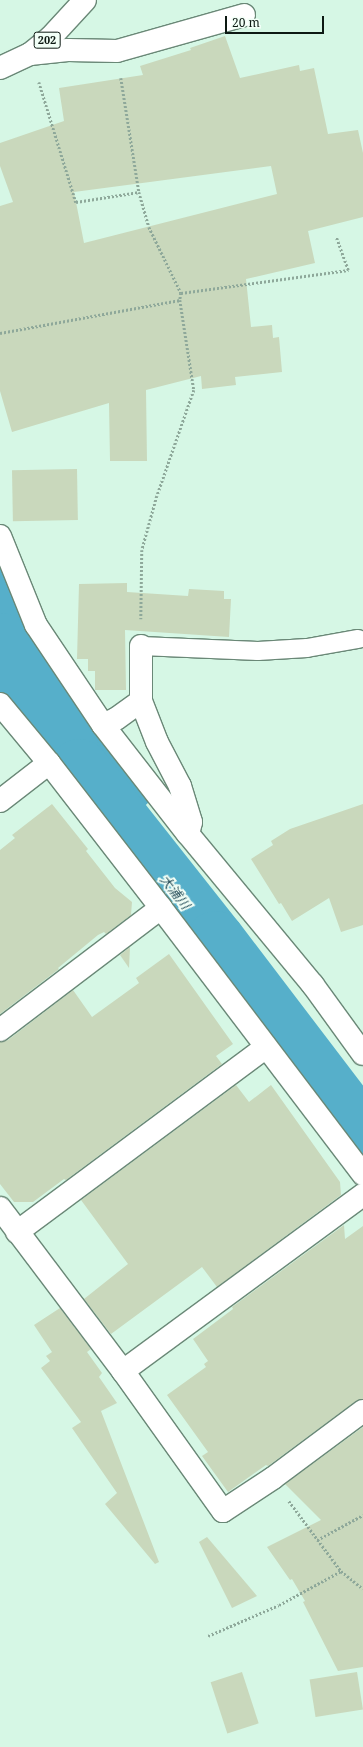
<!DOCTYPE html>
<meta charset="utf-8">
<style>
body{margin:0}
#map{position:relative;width:363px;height:1747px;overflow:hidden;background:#d6f7e5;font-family:"Noto Serif","Noto Sans JP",serif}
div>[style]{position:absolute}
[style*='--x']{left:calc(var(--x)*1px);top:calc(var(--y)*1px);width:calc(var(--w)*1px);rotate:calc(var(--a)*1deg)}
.water>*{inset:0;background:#56afca}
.river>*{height:59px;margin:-29.5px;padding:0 29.5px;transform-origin:29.5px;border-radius:29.5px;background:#56afca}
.building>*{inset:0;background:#c9d8bc;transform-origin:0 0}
.path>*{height:2.5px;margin-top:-1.25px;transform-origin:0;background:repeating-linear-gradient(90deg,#8ea89a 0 2px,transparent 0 4px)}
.roads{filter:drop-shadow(1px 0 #6a8877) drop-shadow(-1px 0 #6a8877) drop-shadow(0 1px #6a8877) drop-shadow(0 -1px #6a8877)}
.service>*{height:18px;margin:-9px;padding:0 9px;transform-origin:9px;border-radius:9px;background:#fff}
.minor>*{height:22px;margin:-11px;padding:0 11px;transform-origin:11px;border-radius:11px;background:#fff}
.trunk>*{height:22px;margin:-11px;padding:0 11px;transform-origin:11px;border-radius:11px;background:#fff}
span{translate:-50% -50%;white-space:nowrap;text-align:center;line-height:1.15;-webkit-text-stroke:4px #f2fff7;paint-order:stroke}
.shield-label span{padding:1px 3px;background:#f2fff7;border:1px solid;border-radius:3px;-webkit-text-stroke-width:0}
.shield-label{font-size:11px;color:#0d1913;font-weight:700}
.water-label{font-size:13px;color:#234b57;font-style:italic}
.scale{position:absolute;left:225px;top:16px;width:99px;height:18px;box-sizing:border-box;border:2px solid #0d1913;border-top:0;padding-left:5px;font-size:12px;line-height:14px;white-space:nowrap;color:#0d1913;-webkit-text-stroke:3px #f2fff7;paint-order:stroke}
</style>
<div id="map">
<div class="water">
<i style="clip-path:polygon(0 565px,13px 597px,149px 802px,119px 830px,0 664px)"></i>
</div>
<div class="river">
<i style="--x:0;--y:642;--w:149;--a:57.9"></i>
<i style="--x:79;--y:768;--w:219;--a:51.7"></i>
<i style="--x:215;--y:940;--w:244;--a:52.7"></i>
</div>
<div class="building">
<i style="clip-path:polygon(evenodd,225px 36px,240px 78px,299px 65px,300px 71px,314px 68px,328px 134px,358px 130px,363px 153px,363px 217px,308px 231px,315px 263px,246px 279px,251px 327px,272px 325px,273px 338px,279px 337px,282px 372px,235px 377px,236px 385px,202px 389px,201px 376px,146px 390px,147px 461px,110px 461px,109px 403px,12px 432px,0 391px,0 206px,13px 202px,0 166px,0 143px,64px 121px,59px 88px,143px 75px,140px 66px,191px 50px,190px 48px,225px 36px,271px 166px,277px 194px,84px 243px,74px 192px,271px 166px)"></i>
<i style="left:77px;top:469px;width:51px;height:65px;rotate:89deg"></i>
<i style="clip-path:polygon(127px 583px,127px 592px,188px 596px,189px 589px,224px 591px,224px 599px,231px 599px,229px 637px,125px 630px,126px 690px,95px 690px,95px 671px,88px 671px,88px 659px,77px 659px,79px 584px)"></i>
<i style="clip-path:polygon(52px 804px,88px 849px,86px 851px,115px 888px,132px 902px,131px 915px,106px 934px,104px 932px,98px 935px,58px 968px,59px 969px,0 1014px,0 850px,15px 838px,12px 835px)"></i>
<i style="clip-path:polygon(363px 804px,363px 925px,341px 932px,329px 898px,292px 921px,281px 903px,279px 904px,251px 859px,273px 845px,271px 841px,290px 829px)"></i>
<i style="clip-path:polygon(130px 947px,129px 968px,120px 955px)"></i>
<i style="clip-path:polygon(169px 954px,233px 1044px,216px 1056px,222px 1064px,66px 1180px,64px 1179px,33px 1202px,14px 1202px,0 1184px,0 1042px,8px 1040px,73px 990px,92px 1017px,139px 983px,136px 978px)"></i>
<i style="clip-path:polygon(236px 1085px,249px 1102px,271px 1085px,340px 1182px,341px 1195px,217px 1287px,202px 1267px,111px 1334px,84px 1299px,128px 1264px,81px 1200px)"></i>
<i style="clip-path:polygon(344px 1225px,345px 1239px,363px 1226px,363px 1399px,356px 1401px,268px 1466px,266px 1465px,228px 1492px,202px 1456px,208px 1452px,167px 1395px,206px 1367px,204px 1364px,208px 1361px,193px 1339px,233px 1309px,232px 1307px)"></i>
<i style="clip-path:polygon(60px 1308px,91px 1349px,87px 1352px,102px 1373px,99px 1377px,117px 1403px,101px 1411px,159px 1562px,155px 1564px,105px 1504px,117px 1493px,72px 1428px,81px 1422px,41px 1368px,50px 1361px,46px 1356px,52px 1352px,34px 1325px)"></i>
<i style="clip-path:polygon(363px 1427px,363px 1667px,338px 1671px,303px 1602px,305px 1601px,292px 1579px,290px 1580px,267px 1547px,321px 1520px,285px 1484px)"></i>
<i style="clip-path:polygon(207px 1537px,257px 1596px,232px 1608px,199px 1542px)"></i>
<i style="left:242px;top:1672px;width:54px;height:33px;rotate:72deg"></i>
<i style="left:357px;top:1672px;width:38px;height:48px;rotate:81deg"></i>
</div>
<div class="path">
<i style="--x:121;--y:78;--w:115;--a:81"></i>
<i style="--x:139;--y:192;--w:36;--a:74"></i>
<i style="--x:149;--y:227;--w:73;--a:64.1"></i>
<i style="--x:181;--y:293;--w:7;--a:98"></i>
<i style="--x:180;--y:300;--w:91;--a:81.2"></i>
<i style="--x:194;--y:390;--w:112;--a:109.2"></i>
<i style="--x:157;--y:496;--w:56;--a:105.5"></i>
<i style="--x:142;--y:550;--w:69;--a:90.8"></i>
<i style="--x:39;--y:82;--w:126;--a:72.9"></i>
<i style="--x:76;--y:202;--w:64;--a:-9"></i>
<i style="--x:181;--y:293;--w:169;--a:-7.8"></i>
<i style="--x:348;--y:270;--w:35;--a:-110"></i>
<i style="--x:0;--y:333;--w:183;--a:-10.4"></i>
<i style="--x:289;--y:1501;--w:87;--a:53.4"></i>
<i style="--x:341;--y:1571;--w:28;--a:39"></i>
<i style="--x:317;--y:1540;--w:52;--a:-28.5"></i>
<i style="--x:208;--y:1636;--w:77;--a:-23.6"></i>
<i style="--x:279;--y:1605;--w:71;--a:-28.7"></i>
</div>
<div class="roads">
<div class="service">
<i style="--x:141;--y:646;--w:117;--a:2.4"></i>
<i style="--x:258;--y:651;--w:49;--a:-3.5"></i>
<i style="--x:307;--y:648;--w:52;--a:-10"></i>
</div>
<div class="minor">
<i style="--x:30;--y:54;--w:38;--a:-6"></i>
<i style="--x:68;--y:50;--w:49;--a:1.2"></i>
<i style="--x:117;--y:51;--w:132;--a:-15.8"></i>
<i style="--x:0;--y:536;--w:96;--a:68"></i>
<i style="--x:36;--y:625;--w:120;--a:56.2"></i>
<i style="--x:103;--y:725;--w:138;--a:52.1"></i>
<i style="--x:141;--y:646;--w:55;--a:90"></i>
<i style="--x:141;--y:701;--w:44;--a:68.7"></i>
<i style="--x:157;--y:742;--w:50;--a:62.4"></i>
<i style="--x:180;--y:786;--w:38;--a:73"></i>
<i style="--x:191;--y:822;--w:12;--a:104"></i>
<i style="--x:188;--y:834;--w:196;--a:50.4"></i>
<i style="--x:313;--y:985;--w:85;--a:54.1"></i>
<i style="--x:0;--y:704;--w:77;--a:50.3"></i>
<i style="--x:49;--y:763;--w:183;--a:52.3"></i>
<i style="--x:161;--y:908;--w:334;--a:52.8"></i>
<i style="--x:103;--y:725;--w:14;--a:-25"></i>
<i style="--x:116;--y:719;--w:31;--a:-36"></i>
<i style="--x:0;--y:801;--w:62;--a:-37.8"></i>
<i style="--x:0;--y:1030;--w:202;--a:-37.2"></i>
<i style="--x:0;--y:1208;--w:204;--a:53"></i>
<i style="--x:123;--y:1371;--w:172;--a:54.5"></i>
<i style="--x:223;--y:1511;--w:60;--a:-33.4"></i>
<i style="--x:273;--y:1478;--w:112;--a:-36.7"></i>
<i style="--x:17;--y:1232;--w:310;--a:-36.6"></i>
<i style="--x:123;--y:1371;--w:298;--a:-36.3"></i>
</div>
<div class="trunk">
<i style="--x:0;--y:68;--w:33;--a:-25"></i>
<i style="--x:30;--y:54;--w:27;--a:-39"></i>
<i style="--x:51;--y:37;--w:50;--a:-47.4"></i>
</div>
</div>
<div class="shield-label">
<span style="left:47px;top:40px">202</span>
</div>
<div class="water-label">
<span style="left:175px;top:892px;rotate:52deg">大浦川</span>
</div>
<div class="scale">20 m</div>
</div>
